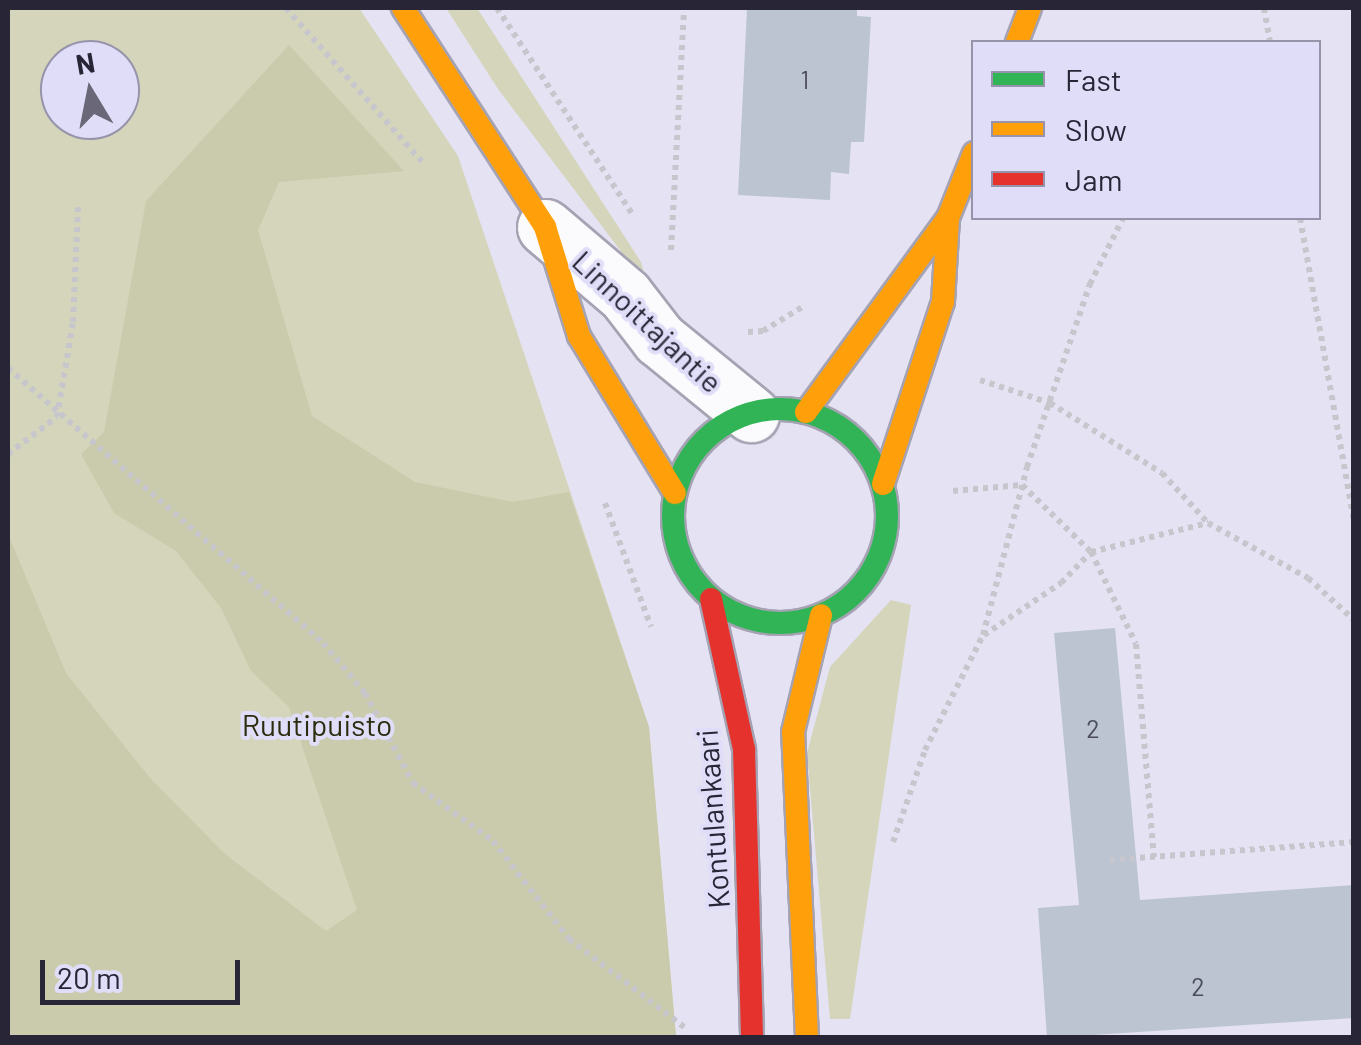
<!DOCTYPE html>
<style>
body{margin:0}
#map{position:relative;width:1361px;height:1045px;overflow:hidden;background:#e5e3f3;font-family:Barlow,sans-serif}
div>[style]{position:absolute}
[style*='--x']{left:calc(var(--x)*1px);top:calc(var(--y)*1px);width:calc(var(--w)*1px);rotate:calc(var(--a)*1deg)}
.green>*{inset:0;background:#d4d5bb}
.forest>*{inset:0;background:#cacaac}
.building>*{inset:0;background:#bbc4d0}
.path>*{height:6px;margin-top:-3px;transform-origin:0;background:repeating-linear-gradient(90deg,#c7c6cd 0 5px,transparent 0 10px)}
.roads{filter:drop-shadow(2px 0 #a5a3b3) drop-shadow(-2px 0 #a5a3b3) drop-shadow(0 2px #a5a3b3) drop-shadow(0 -2px #a5a3b3)}
.street>*{height:55px;margin:-27.5px;padding:0 27.5px;transform-origin:27.5px;border-radius:27.5px;background:#fbfbfd}
.fast>*{height:22px;margin:-11px;padding:0 11px;transform-origin:11px;border-radius:11px;background:#30b455}
.fast>.ring{margin:-11px;padding:0;box-sizing:content-box;background:none;border:22px solid #30b455;border-radius:50%}
.slow>*{height:22px;margin:-11px;padding:0 11px;transform-origin:11px;border-radius:11px;background:#ff9f0a}
.jam>*{height:22px;margin:-11px;padding:0 11px;transform-origin:11px;border-radius:11px;background:#e5322d}
span{translate:-50% -50%;white-space:nowrap;text-align:center;line-height:1.15;-webkit-text-stroke:8px #e0ddf9;paint-order:stroke}
.number-label{font-size:25px;color:#4c4d5c}
.number-label span{-webkit-text-stroke-width:0}
.street-label{font-size:30px;color:#272536}
.park-label{font-size:30px;color:#2b2c0d}
.frame{position:absolute;inset:0;border:10px solid #272536;pointer-events:none}
.legend{position:absolute;left:971px;top:40px;width:350px;height:180px;box-sizing:border-box;background:#e0ddf9;border:2px solid #9693ab;margin:0;padding:12px 18px;list-style:none;font-size:30px;color:#272536}
.legend li{display:flex;align-items:center;gap:20px;height:50px}
.legend b{width:50px;border:2px solid #9693ab}
.north{position:absolute;left:40px;top:40px;width:100px;height:100px;box-sizing:border-box;background:#e0ddf9;border:2px solid #9693ab;border-radius:50%;rotate:350deg;font-size:28px;font-weight:700;line-height:40px;text-align:center;color:#272536}
.north::after{content:'';display:block;margin:auto;width:35px;height:45px;background:#6a6878;clip-path:polygon(50% 0,100% 100%,50% 72%,0 100%)}
.scale{position:absolute;left:40px;top:960px;width:200px;height:45px;box-sizing:border-box;border:5px solid #272536;border-top:0;padding-left:12px;font-size:30px;line-height:35px;white-space:nowrap;color:#272536;-webkit-text-stroke:8px #e0ddf9;paint-order:stroke}
</style>
<div id="map">
<div class="green">
<i style="clip-path:polygon(evenodd,8px 8px,359px 8px,458px 156px,649px 727px,676px 1037px,8px 1037px,8px 8px,60px 60px,120px 60px,120px 120px,60px 120px,60px 60px)"></i>
<i style="clip-path:polygon(446px 8px,477px 8px,641px 262px,648px 287px,498px 89px)"></i>
<i style="clip-path:polygon(891px 600px,911px 605px,850px 1019px,830px 1019px,807px 753px,830px 667px)"></i>
</div>
<div class="forest">
<i style="clip-path:polygon(289px 45px,404px 171px,279px 182px,258px 230px,312px 416px,415px 482px,513px 502px,569px 492px,649px 727px,676px 1037px,8px 1037px,8px 534px,66px 673px,150px 778px,225px 854px,326px 931px,357px 910px,289px 707px,251px 671px,221px 608px,176px 551px,114px 513px,81px 454px,104px 432px,146px 201px)"></i>
</div>
<div class="building">
<i style="clip-path:polygon(747px 8px,857px 8px,857px 16px,871px 17px,864px 142px,851px 142px,849px 174px,831px 172px,830px 200px,738px 195px)"></i>
<i style="clip-path:polygon(1115px 628px,1140px 900px,1354px 885px,1354px 1018px,1047px 1038px,1038px 908px,1079px 905px,1054px 633px)"></i>
</div>
<div class="path">
<i style="--x:286;--y:8;--w:208;--a:48.5"></i>
<i style="--x:497;--y:8;--w:248;--a:56.7"></i>
<i style="--x:1264;--y:8;--w:35;--a:80"></i>
<i style="--x:1300;--y:218;--w:309;--a:79.9"></i>
<i style="--x:671;--y:250;--w:242;--a:-86.9"></i>
<i style="--x:748;--y:332;--w:15;--a:-4"></i>
<i style="--x:763;--y:331;--w:48;--a:-31.4"></i>
<i style="--x:8;--y:368;--w:418;--a:41.1"></i>
<i style="--x:323;--y:643;--w:65;--a:50"></i>
<i style="--x:365;--y:693;--w:102;--a:61.9"></i>
<i style="--x:413;--y:783;--w:99;--a:35.9"></i>
<i style="--x:493;--y:841;--w:124;--a:52.2"></i>
<i style="--x:569;--y:939;--w:150;--a:37.4"></i>
<i style="--x:980;--y:380;--w:74;--a:18.2"></i>
<i style="--x:1050;--y:403;--w:132;--a:32"></i>
<i style="--x:1162;--y:473;--w:68;--a:47.4"></i>
<i style="--x:8;--y:454;--w:61;--a:-37.1"></i>
<i style="--x:57;--y:417;--w:96;--a:-80.4"></i>
<i style="--x:73;--y:322;--w:115;--a:-87.5"></i>
<i style="--x:953;--y:491;--w:69;--a:-5"></i>
<i style="--x:1022;--y:485;--w:96;--a:44.2"></i>
<i style="--x:1091;--y:552;--w:102;--a:63.9"></i>
<i style="--x:1136;--y:644;--w:214;--a:85.2"></i>
<i style="--x:605;--y:503;--w:132;--a:69.6"></i>
<i style="--x:984;--y:635;--w:93;--a:-34"></i>
<i style="--x:1061;--y:583;--w:43;--a:-45.9"></i>
<i style="--x:1091;--y:552;--w:121;--a:-13.9"></i>
<i style="--x:1208;--y:523;--w:114;--a:28.8"></i>
<i style="--x:1308;--y:578;--w:62;--a:42.4"></i>
<i style="--x:893;--y:842;--w:97;--a:-70.8"></i>
<i style="--x:925;--y:750;--w:129;--a:-63.2"></i>
<i style="--x:983;--y:635;--w:174;--a:-75.3"></i>
<i style="--x:1027;--y:467;--w:194;--a:-71"></i>
<i style="--x:1090;--y:284;--w:74;--a:-63.4"></i>
<i style="--x:1110;--y:860;--w:245;--a:-4.2"></i>
</div>
<div class="roads">
<div class="street">
<i style="--x:545;--y:227;--w:105;--a:40.4"></i>
<i style="--x:625;--y:295;--w:56;--a:52.3"></i>
<i style="--x:659;--y:339;--w:119;--a:39.2"></i>
</div>
<div class="fast">
<i class="ring" style="left:673px;top:409px;width:192px;height:192px"></i>
</div>
<div class="slow">
<i style="--x:403;--y:8;--w:261;--a:57"></i>
<i style="--x:545;--y:227;--w:114;--a:72.7"></i>
<i style="--x:579;--y:336;--w:184;--a:58.6"></i>
<i style="--x:1017;--y:42;--w:36;--a:-69"></i>
<i style="--x:806;--y:412;--w:240;--a:-53.8"></i>
<i style="--x:948;--y:218;--w:70;--a:-68.2"></i>
<i style="--x:883;--y:484;--w:192;--a:-71.8"></i>
<i style="--x:943;--y:302;--w:84;--a:-86.6"></i>
<i style="--x:807;--y:1038;--w:306;--a:-92.6"></i>
<i style="--x:793;--y:732;--w:120;--a:-76.5"></i>
</div>
<div class="jam">
<i style="--x:711;--y:599;--w:154;--a:77.6"></i>
<i style="--x:744;--y:749;--w:289;--a:88.4"></i>
</div>
</div>
<div class="number-label">
<span style="left:805px;top:79px">1</span>
<span style="left:1093px;top:728px">2</span>
<span style="left:1198px;top:986px">2</span>
</div>
<div class="street-label">
<span style="left:648px;top:321px;rotate:43deg">Linnoittajantie</span>
<span style="left:712px;top:819px;rotate:-94deg">Kontulankaari</span>
</div>
<div class="park-label">
<span style="left:317px;top:724px">Ruutipuisto</span>
</div>
<div class="frame"></div>
<ul class="legend">
<li><b style="height:12px;background:#30b455"></b>Fast</li>
<li><b style="height:12px;background:#ff9f0a"></b>Slow</li>
<li><b style="height:12px;background:#e5322d"></b>Jam</li>
</ul>
<div class="north">N</div>
<div class="scale">20 m</div>
</div>
